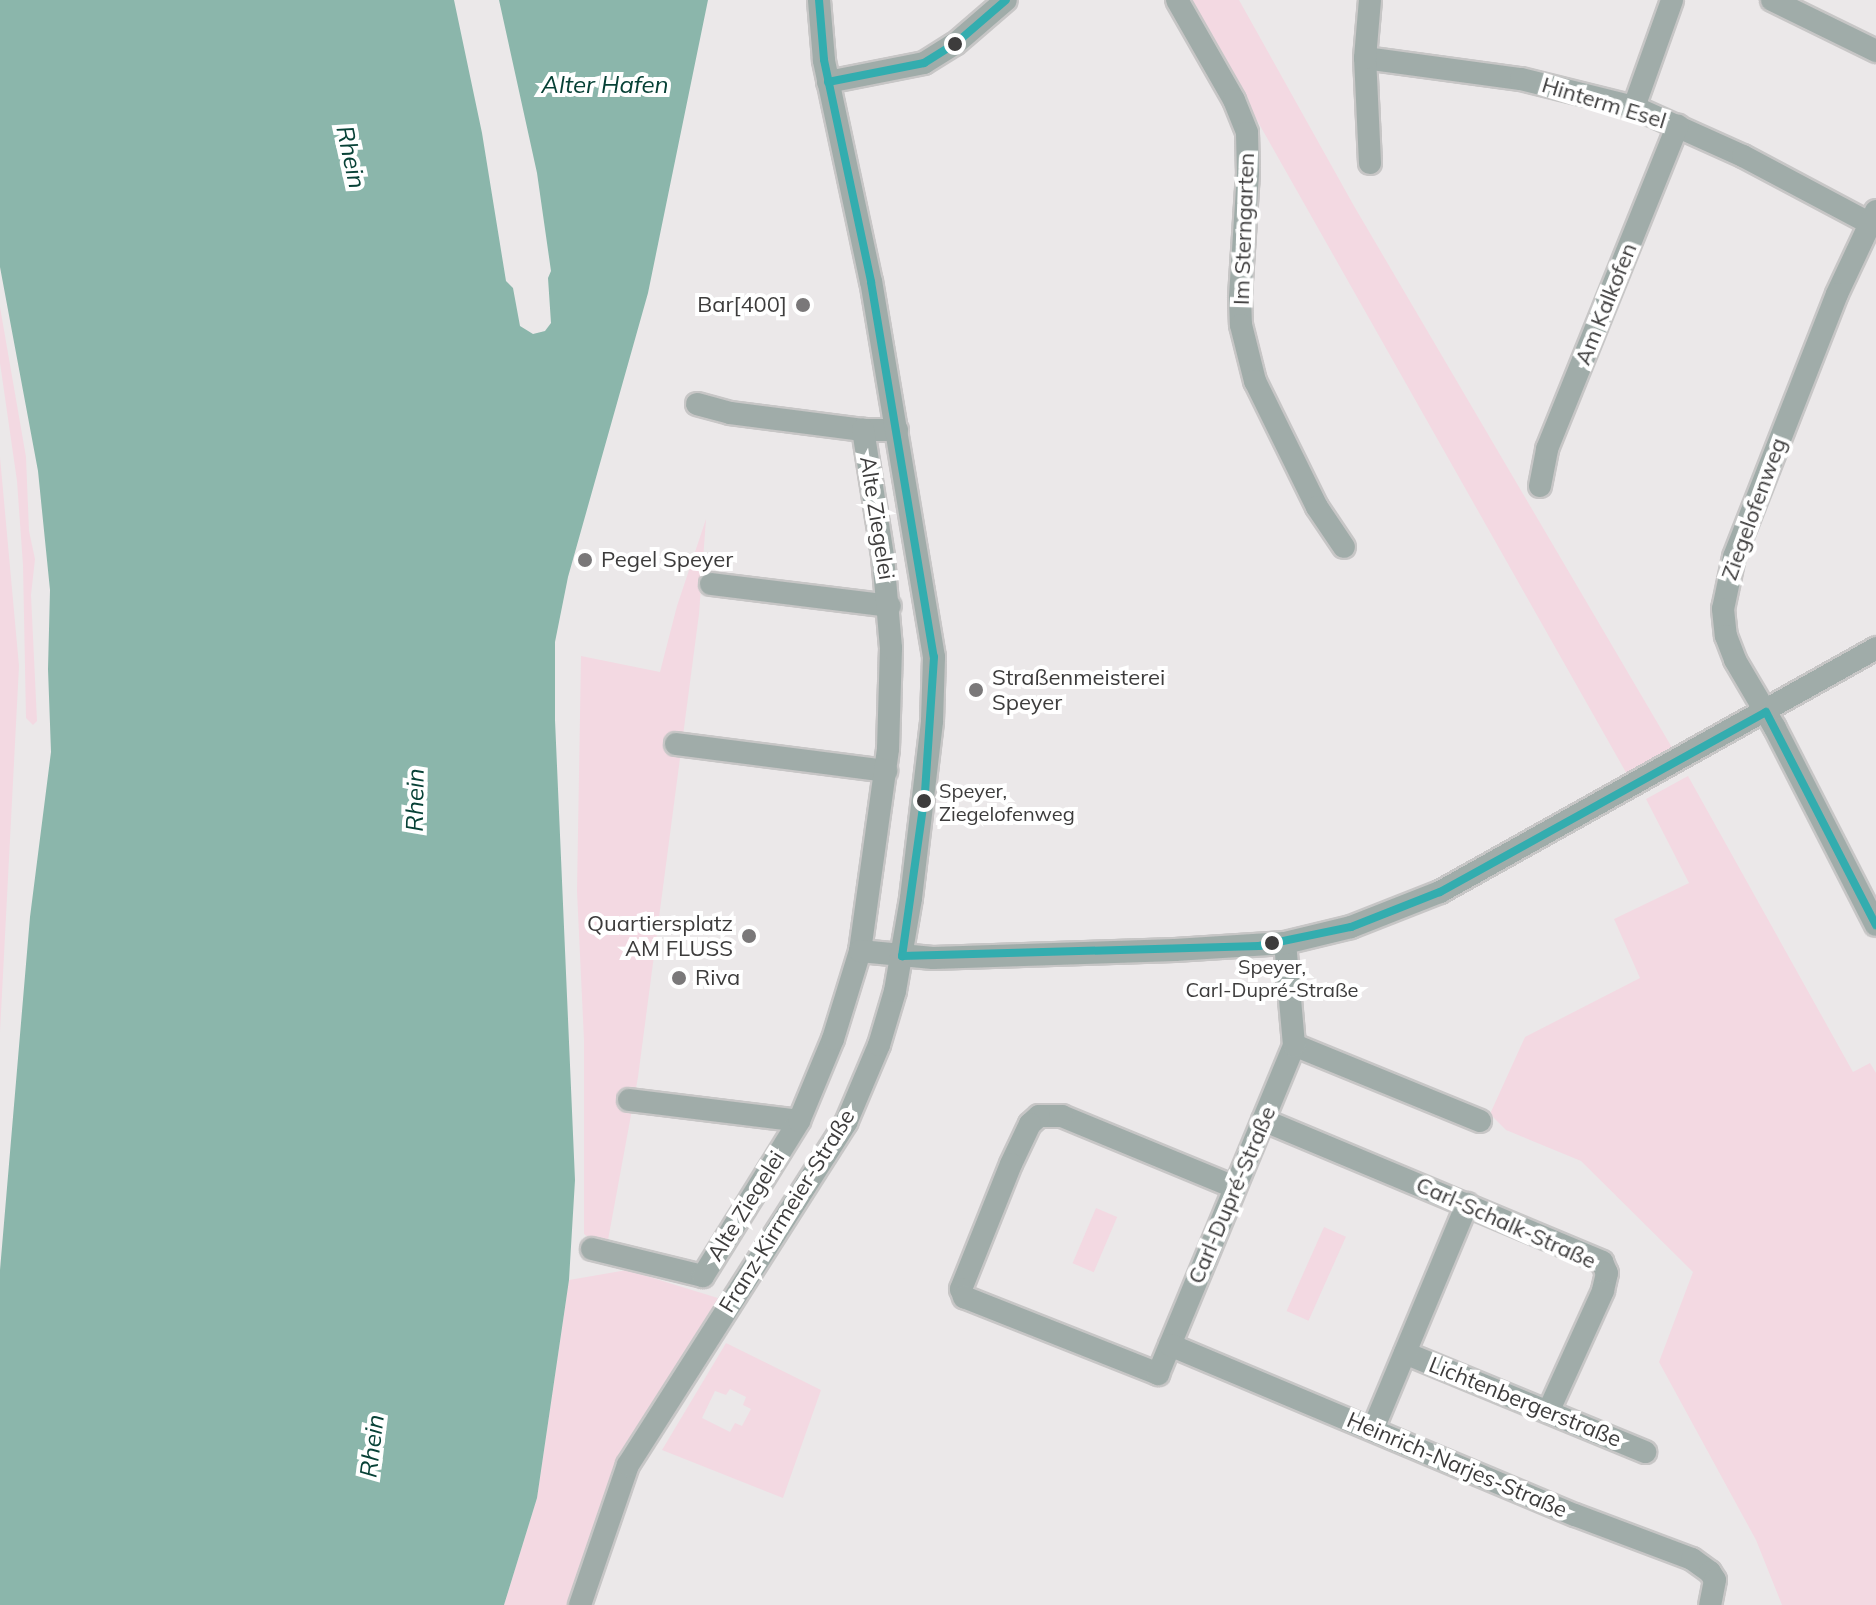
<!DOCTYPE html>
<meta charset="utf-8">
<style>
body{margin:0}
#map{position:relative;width:1876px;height:1605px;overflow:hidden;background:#ebe8e9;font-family:Mulish,sans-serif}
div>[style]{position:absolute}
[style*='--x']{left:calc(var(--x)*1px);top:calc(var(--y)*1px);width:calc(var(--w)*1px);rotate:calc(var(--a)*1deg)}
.green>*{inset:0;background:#f3d9e2;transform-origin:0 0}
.water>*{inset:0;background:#8bb6ab}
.roads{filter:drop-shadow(2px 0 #c7c6c6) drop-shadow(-2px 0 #c7c6c6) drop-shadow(0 2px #c7c6c6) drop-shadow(0 -2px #c7c6c6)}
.minor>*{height:22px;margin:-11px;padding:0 11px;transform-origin:11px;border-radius:11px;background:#a0aca9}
.bus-1>*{height:8px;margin:-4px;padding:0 4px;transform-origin:4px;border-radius:4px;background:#33adaf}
.dots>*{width:22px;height:22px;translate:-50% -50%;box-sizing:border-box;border:4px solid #fff;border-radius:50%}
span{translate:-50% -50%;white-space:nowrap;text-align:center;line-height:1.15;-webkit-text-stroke:8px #fff;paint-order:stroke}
.bus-label{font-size:20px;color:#3d3c3c}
.left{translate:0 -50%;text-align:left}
.street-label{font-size:22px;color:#3d3c3c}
.poi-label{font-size:22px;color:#3d3c3c}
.right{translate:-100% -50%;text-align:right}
.water-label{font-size:24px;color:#074136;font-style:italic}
</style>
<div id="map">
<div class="green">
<i style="clip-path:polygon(1189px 0,1239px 0,1354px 206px,1674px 751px,1628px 776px)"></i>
<i style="clip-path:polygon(0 307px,26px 457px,29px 531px,35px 559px,31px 595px,37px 721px,33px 725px,26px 718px,23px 565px,17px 481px,0 363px)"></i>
<i style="clip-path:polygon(0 457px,19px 666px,0 1032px)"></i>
<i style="clip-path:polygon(706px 519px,699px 614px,638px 1077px,608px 1240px,601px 1247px,584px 1234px,584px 1040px,577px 891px,581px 656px,660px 672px,677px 606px)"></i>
<i style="clip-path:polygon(1688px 776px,1853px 1072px,1870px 1063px,1876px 1073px,1876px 1605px,1782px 1605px,1756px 1540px,1659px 1362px,1693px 1272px,1581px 1161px,1506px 1130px,1490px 1114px,1525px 1037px,1640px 978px,1614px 919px,1689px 883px,1646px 799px)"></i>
<i style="left:1096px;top:1208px;width:23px;height:60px;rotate:23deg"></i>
<i style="left:1324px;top:1227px;width:24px;height:92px;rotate:24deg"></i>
<i style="clip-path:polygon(627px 1270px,721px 1299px,609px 1485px,573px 1605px,504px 1605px,537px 1498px,569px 1280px)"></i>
<i style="clip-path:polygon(evenodd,726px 1343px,821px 1390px,783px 1498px,662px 1450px,726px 1343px,730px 1389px,746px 1397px,743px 1405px,751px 1409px,742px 1426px,735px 1423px,730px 1432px,702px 1418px,715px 1391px,726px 1395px,730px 1389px)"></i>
</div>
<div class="water">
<i style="clip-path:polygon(0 0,454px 0,482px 133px,506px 281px,513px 288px,520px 326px,533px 334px,545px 331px,551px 323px,548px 278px,551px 271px,537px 173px,499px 0,708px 0,648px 293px,568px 577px,555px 642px,555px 720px,575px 1180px,569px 1280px,537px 1498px,504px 1605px,0 1605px,0 1270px,30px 917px,51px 752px,48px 669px,50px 590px,38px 471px,0 267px)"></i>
</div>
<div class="roads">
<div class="minor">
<i style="--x:1177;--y:0;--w:115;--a:60.3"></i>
<i style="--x:1234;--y:100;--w:35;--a:68"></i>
<i style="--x:1247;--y:133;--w:40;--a:88.6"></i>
<i style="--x:1248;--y:173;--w:125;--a:93.7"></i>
<i style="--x:1240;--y:298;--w:27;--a:88"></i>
<i style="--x:1241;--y:325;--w:58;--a:76"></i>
<i style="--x:1255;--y:381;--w:140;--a:63.8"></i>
<i style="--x:1317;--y:507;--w:48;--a:56"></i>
<i style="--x:1772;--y:0;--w:116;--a:26.1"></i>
<i style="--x:1365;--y:58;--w:157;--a:7.7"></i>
<i style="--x:1521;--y:79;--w:116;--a:13.9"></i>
<i style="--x:1634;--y:107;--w:120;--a:24.2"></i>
<i style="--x:1743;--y:156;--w:143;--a:28"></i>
<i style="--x:828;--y:82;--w:98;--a:-11.2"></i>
<i style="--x:924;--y:63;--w:36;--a:-32"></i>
<i style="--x:955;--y:44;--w:67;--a:-40.8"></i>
<i style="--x:1634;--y:107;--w:114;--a:-70.4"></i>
<i style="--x:1370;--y:163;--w:105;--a:-92.7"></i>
<i style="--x:1365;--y:58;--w:58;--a:-85.1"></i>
<i style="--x:1876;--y:211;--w:92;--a:115.2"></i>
<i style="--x:1837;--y:294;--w:282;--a:111.4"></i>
<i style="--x:1734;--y:557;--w:53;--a:101.9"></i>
<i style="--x:1723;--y:609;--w:27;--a:84"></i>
<i style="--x:1726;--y:636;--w:26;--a:69"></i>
<i style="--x:1735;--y:660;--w:79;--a:59.5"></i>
<i style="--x:1775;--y:728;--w:221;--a:62.9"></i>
<i style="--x:697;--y:404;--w:34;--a:15"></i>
<i style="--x:730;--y:413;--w:134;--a:7.3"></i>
<i style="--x:863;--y:430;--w:34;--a:0"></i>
<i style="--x:1540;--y:486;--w:38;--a:-79"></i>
<i style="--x:1547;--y:449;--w:349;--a:-68"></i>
<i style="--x:711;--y:584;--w:180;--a:7"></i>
<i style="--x:676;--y:744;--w:212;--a:7.3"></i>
<i style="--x:860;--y:951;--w:204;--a:-82.1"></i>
<i style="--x:888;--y:749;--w:101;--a:-88.3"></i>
<i style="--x:891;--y:648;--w:92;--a:-95"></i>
<i style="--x:883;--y:556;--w:128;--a:-99"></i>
<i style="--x:1294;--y:1045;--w:201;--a:22.2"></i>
<i style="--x:629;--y:1100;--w:171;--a:7"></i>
<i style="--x:1263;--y:1120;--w:368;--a:22.7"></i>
<i style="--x:1602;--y:1262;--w:12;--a:66"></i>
<i style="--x:1607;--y:1273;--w:18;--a:103"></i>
<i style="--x:1603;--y:1291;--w:131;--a:114.4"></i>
<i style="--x:1234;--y:1187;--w:186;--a:-157.6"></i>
<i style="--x:1062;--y:1116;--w:23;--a:180"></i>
<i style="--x:1039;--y:1116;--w:12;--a:138"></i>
<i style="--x:1030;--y:1124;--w:44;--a:115.4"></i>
<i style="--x:1011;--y:1164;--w:135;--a:111.8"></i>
<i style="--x:961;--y:1289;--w:9;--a:69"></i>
<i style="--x:964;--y:1297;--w:209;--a:21.6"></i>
<i style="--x:1158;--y:1374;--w:356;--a:-67.5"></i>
<i style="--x:1294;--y:1045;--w:102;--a:-95"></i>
<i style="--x:592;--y:1249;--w:114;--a:13.7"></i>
<i style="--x:703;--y:1276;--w:182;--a:-58.2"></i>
<i style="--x:799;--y:1121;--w:89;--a:-67.5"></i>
<i style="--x:833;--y:1039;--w:92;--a:-72.9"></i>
<i style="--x:860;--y:951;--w:73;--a:5.5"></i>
<i style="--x:933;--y:958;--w:242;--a:-1.9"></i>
<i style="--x:1175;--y:950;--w:110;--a:-3.6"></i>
<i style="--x:1285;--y:943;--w:68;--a:-13.6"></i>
<i style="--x:1351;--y:927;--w:96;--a:-21.5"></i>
<i style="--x:1440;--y:892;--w:500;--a:-29.2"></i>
<i style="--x:1170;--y:1345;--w:439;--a:22.8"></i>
<i style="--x:1575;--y:1515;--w:125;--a:20.6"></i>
<i style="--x:1692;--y:1559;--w:22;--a:36"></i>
<i style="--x:1710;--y:1572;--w:9;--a:58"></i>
<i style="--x:1715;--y:1580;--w:25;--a:101"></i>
<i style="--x:1405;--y:1353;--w:260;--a:22.4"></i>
<i style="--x:1373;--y:1429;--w:244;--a:-67.3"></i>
<i style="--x:580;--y:1605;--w:148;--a:-71.1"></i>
<i style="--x:628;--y:1465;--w:406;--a:-57.5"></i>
<i style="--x:846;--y:1123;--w:85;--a:-67.1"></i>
<i style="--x:879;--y:1045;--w:56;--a:-73.5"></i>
<i style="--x:895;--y:991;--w:94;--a:-80.2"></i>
<i style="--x:911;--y:898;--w:178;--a:-83.2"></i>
<i style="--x:932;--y:721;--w:64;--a:-88.2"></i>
<i style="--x:934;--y:657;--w:380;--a:-99.5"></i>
<i style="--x:871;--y:282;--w:227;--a:-102"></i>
<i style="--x:824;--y:60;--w:60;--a:-94.8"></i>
</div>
</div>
<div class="bus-1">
<i style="--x:819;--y:0;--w:60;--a:85.2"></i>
<i style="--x:824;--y:60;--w:227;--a:78"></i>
<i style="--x:871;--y:282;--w:380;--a:80.5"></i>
<i style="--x:934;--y:657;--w:136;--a:93.8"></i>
<i style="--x:925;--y:793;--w:165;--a:98"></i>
<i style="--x:828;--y:82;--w:98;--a:-11.2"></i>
<i style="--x:924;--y:63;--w:36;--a:-32"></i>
<i style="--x:955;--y:44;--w:67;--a:-40.8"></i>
<i style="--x:1766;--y:712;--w:240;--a:62.7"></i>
<i style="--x:902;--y:956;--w:357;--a:-1.6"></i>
<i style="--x:1259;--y:946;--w:94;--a:-11.7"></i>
<i style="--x:1351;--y:927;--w:96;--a:-21.5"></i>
<i style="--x:1440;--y:892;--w:372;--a:-28.9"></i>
</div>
<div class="dots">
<i style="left:955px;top:44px;background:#3d3c3c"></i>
<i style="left:803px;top:305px;background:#7a7879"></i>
<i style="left:585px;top:560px;background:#7a7879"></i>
<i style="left:976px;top:690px;background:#7a7879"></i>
<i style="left:924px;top:801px;background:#3d3c3c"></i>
<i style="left:749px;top:936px;background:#7a7879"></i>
<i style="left:1272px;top:943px;background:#3d3c3c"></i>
<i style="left:679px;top:978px;background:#7a7879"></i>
</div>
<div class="bus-label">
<span class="left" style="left:939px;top:802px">Speyer,<br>Ziegelofenweg</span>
<span style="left:1272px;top:978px">Speyer,<br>Carl-Dupré-Straße</span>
</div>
<div class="street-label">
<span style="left:1604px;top:103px;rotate:17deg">Hinterm Esel</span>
<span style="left:1244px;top:229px;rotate:-88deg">Im Sterngarten</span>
<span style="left:1606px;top:304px;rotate:-68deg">Am Kalkofen</span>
<span style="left:1754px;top:509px;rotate:-70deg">Ziegelofenweg</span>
<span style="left:877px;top:518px;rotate:81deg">Alte Ziegelei</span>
<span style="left:1232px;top:1195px;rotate:-67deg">Carl-Dupré-Straße</span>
<span style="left:746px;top:1206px;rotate:-58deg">Alte Ziegelei</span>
<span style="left:787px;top:1211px;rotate:-58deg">Franz-Kirrmeier-Straße</span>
<span style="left:1506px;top:1223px;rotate:24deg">Carl-Schalk-Straße</span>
<span style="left:1525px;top:1402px;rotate:22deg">Lichtenbergerstraße</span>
<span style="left:1457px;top:1465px;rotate:23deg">Heinrich-Narjes-Straße</span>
</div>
<div class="poi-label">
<span class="right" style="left:787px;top:305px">Bar[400]</span>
<span class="left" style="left:601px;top:560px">Pegel Speyer</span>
<span class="left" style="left:992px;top:690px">Straßenmeisterei<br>Speyer</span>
<span class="right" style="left:733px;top:936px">Quartiersplatz<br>AM FLUSS</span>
<span class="left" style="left:695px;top:978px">Riva</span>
</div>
<div class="water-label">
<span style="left:605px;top:85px">Alter Hafen</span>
<span style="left:351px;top:157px;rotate:78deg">Rhein</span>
<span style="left:415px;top:800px;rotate:-89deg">Rhein</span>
<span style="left:372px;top:1446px;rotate:-83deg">Rhein</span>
</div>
</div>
